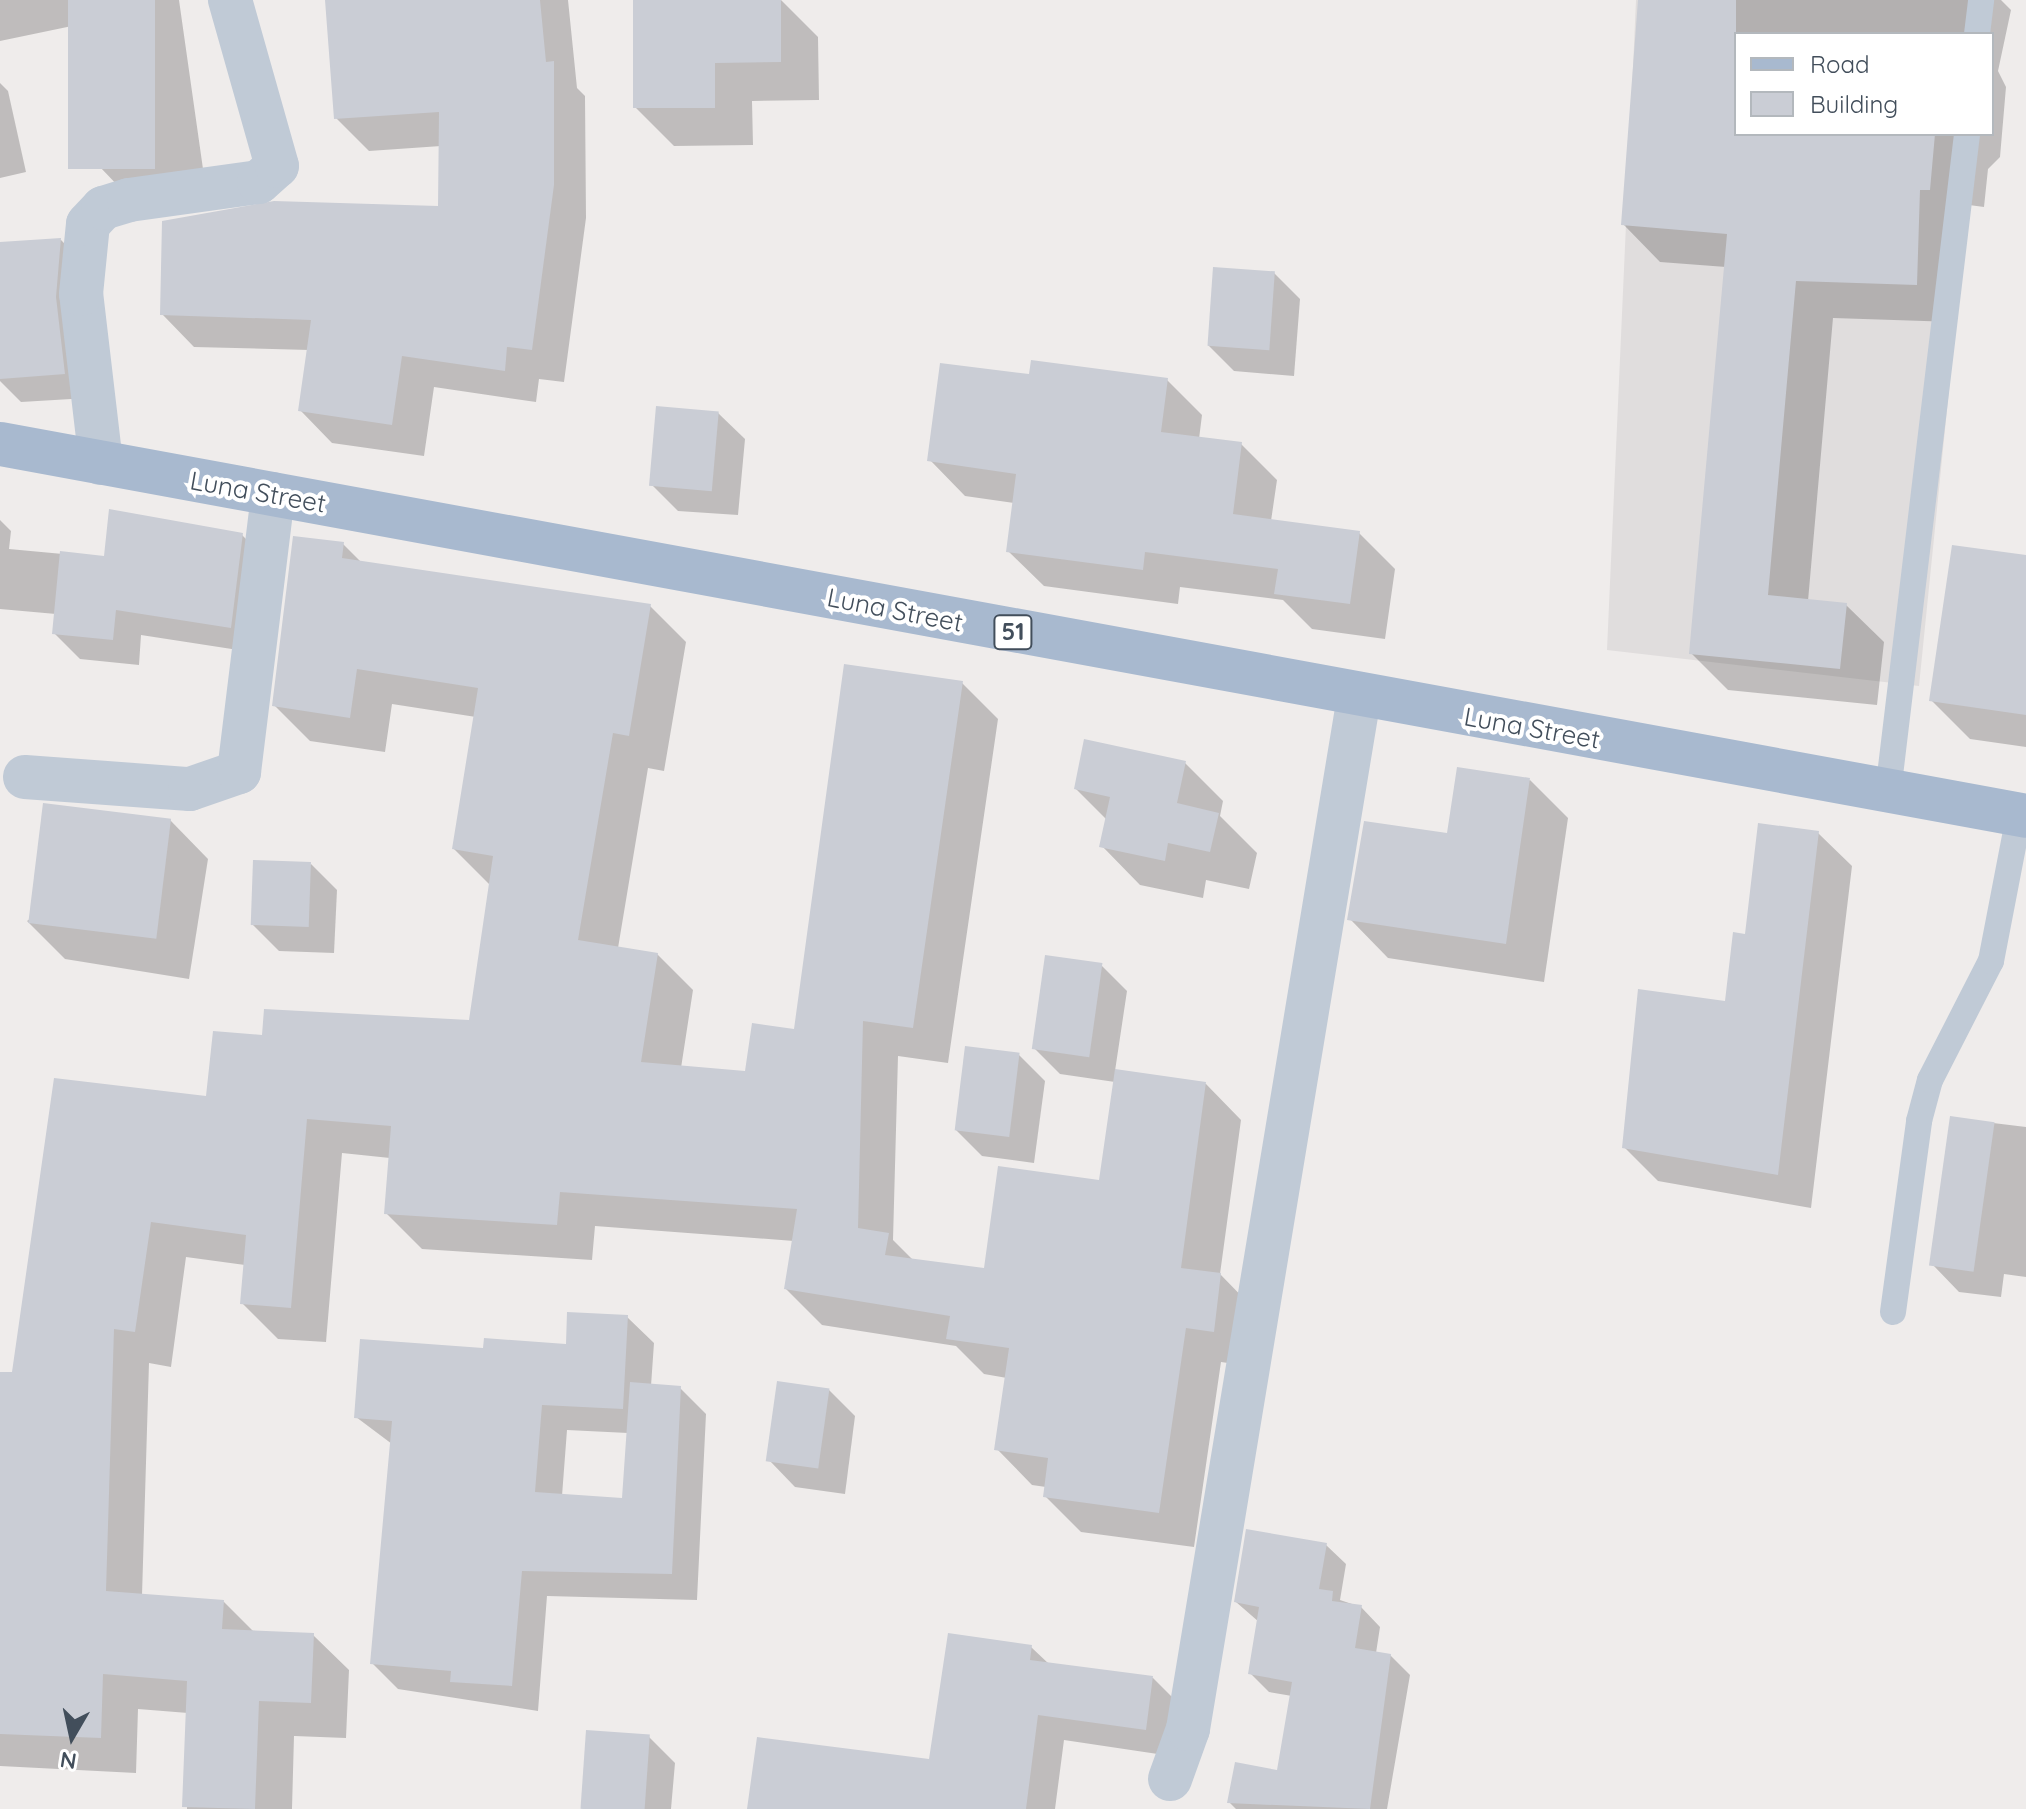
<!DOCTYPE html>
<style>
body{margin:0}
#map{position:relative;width:2026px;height:1809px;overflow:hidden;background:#efeceb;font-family:Quicksand,sans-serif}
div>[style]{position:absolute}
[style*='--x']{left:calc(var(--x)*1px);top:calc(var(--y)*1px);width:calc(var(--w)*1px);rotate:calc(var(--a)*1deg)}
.education>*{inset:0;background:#e0dddd}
.shadow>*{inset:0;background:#0003}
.building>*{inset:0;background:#cacdd5;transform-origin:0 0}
.lane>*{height:26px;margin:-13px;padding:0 13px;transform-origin:13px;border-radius:13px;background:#c0cad6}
.street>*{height:44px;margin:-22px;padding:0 22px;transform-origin:22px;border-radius:22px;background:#c0cad6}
.primary>*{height:44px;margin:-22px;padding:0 22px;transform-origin:22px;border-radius:22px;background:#a8b9cf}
span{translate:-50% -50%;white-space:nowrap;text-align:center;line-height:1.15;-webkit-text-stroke:8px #fff;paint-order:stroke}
.shield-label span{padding:2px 6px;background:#fff;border:2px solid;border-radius:6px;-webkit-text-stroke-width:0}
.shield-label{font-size:24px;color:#424e5b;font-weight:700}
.street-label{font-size:26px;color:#424e5b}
.legend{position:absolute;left:1734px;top:32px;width:260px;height:104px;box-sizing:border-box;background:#fff;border:2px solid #b3b8bd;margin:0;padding:10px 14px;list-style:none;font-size:24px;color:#424e5b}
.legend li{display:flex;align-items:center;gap:16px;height:40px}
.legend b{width:40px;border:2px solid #b3b8bd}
.north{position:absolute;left:32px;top:1697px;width:80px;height:80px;-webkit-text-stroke:6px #fff;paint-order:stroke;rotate:189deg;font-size:22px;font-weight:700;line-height:32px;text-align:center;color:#424e5b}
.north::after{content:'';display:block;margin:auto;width:28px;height:36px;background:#424e5b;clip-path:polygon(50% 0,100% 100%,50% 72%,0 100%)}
</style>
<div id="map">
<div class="education">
<i style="clip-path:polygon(1636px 0,1988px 0,1985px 34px,1736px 34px,1736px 134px,1975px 134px,1919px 686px,1607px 650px)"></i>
</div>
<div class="shadow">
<i style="clip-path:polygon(0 0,179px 0,204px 176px,122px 190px,99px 166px,72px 26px,0 41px)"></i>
<i style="clip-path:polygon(329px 0,568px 0,577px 88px,585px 96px,586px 218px,564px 382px,539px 379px,536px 402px,434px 387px,424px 456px,332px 443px,300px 410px,309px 350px,194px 347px,162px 314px,440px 208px,441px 146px,369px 151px,336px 118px)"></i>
<i style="clip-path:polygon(635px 0,781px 0,818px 37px,819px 100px,752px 101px,753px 145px,674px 146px,635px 107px)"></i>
<i style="clip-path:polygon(evenodd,1640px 0,2001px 0,2011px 10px,1998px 71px,2006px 87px,2000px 157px,1988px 169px,1984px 207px,1969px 205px,1954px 322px,1833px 318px,1808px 601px,1846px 605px,1884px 642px,1877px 705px,1728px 690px,1691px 653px,1726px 267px,1660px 262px,1623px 224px,1640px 0,1736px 34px,1992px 34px,1992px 134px,1736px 134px,1736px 34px)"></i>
<i style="clip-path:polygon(0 83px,8px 91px,26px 172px,0 178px)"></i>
<i style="clip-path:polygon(61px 240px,84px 264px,88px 398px,21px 402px,0 381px,0 244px)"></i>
<i style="clip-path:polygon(1274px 273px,1300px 299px,1294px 376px,1234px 371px,1208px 345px)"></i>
<i style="clip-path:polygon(1030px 377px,1167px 380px,1202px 415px,1199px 439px,1241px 444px,1277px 480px,1271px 521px,1359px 533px,1395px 569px,1385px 639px,1312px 629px,1283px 600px,1180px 587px,1178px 604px,1044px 586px,1008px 551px,1014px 503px,965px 496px,930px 460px)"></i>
<i style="clip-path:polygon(718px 413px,745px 439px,738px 515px,678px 511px,652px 485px)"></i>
<i style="clip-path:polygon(0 520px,11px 531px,9px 549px,106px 558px,242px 535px,268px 561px,257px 653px,141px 635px,139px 665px,80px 659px,54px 633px,56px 614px,0 609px)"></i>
<i style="clip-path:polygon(343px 544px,362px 563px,650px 606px,686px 642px,664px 771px,648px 768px,618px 948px,657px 954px,693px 990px,681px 1068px,746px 1073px,796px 1032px,962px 683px,998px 719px,948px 1063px,898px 1056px,893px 1240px,913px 1260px,985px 1270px,1101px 1182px,1115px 1082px,1060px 1074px,1034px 1048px,1101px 965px,1127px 991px,1115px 1071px,1206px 1084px,1241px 1120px,1220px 1274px,1256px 1311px,1249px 1366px,1221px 1362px,1194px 1547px,1081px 1532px,1045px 1496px,1046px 1487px,1032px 1485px,997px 1449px,1007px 1378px,984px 1374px,956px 1346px,822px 1325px,786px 1289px,794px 1241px,595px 1226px,592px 1260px,422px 1249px,386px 1213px,390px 1158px,342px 1153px,326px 1342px,278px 1339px,242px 1303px,245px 1265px,186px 1257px,171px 1367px,149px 1363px,142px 1596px,224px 1602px,254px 1632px,313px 1635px,349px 1670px,346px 1738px,294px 1736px,292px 1809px,187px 1809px,188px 1713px,138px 1709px,136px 1773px,0 1766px,0 1374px,14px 1374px,208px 1098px,264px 1037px,470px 1022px,490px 885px,454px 849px,476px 717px,392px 704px,385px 752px,310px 741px,274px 705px)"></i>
<i style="clip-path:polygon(2026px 557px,2026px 747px,1970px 739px,1932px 701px)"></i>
<i style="clip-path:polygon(1185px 763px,1223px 801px,1220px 816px,1257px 853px,1249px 889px,1206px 880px,1203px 898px,1140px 885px,1102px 846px,1107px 820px,1076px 789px)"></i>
<i style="clip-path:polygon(1530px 780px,1568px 818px,1544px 982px,1388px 958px,1350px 919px,1448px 836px)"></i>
<i style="clip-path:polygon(170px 820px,208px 859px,189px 979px,65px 959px,27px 921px)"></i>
<i style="clip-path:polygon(1818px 833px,1852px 866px,1811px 1208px,1658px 1181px,1624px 1147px,1727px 1003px,1747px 936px)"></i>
<i style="clip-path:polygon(311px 864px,337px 890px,334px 953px,279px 951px,253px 925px)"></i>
<i style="clip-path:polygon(1019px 1055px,1045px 1081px,1034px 1163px,982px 1156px,956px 1130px)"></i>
<i style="clip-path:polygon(1952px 1118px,2026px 1127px,2026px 1277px,2004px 1274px,2001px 1297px,1959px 1292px,1933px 1265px)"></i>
<i style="clip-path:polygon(evenodd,627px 1317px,654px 1343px,651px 1386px,680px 1388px,706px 1414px,697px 1600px,547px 1596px,538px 1711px,398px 1689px,372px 1663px,392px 1444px,356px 1417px,485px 1350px,568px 1346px,627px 1317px,567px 1430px,628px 1433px,624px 1500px,562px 1496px,567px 1430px)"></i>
<i style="clip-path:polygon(829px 1390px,855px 1416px,845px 1494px,795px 1487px,769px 1460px)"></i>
<i style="clip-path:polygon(1326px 1545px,1346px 1564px,1340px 1600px,1361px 1607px,1380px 1627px,1376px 1653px,1390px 1655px,1410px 1675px,1387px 1809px,1236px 1809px,1229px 1802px,1278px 1772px,1292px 1696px,1269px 1692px,1250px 1673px,1259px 1622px,1236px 1602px)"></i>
<i style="clip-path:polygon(1031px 1647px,1049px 1664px,1153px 1678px,1179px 1704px,1171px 1756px,1064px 1740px,1055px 1809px,749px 1809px,931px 1761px)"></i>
<i style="clip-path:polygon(649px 1737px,675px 1763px,671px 1809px,583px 1809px)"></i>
</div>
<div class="building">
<i style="left:68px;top:0;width:87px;height:169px"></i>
<i style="clip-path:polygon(325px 0,540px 0,546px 62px,554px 61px,554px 185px,532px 350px,507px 347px,505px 371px,402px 356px,392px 425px,298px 411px,311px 320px,160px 315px,162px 221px,274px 201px,438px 206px,439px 112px,334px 119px)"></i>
<i style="clip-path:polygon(633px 0,781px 0,781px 62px,715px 63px,715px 108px,633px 108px)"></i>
<i style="clip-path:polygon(1638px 0,1736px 0,1736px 134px,1935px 134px,1930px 190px,1920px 190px,1917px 285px,1796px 281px,1768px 595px,1847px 603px,1840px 669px,1689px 654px,1727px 234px,1621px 225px)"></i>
<i style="clip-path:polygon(61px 238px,56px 297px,65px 374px,0 379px,0 242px)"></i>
<i style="left:1213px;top:267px;width:62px;height:79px;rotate:4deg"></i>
<i style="clip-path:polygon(1031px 360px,1168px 378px,1161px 432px,1242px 442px,1233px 514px,1360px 531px,1350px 604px,1274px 594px,1278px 569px,1145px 552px,1143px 570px,1006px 552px,1016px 474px,927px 461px,940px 363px,1029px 374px)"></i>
<i style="left:656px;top:406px;width:63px;height:80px;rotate:5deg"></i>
<i style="clip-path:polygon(109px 509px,243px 533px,231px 628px,116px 610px,113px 640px,52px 634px,60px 551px,104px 556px)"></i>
<i style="clip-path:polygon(293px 536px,344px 542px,342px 558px,651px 604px,629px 736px,613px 733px,578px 940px,658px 953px,641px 1062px,745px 1071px,752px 1023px,794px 1029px,844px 664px,963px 681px,913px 1028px,863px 1021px,858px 1228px,889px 1233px,885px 1255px,984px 1268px,998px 1166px,1099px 1180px,1115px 1069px,1206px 1082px,1181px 1268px,1221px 1273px,1214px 1332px,1186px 1328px,1159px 1513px,1043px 1497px,1048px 1458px,994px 1450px,1009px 1348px,946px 1339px,950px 1316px,784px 1289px,797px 1209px,560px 1192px,557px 1225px,384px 1214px,391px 1126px,307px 1119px,291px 1308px,240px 1304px,246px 1235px,151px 1222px,135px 1332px,114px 1329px,106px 1591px,224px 1600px,222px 1629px,314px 1633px,311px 1703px,259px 1701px,255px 1809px,182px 1807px,187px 1681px,103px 1674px,101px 1738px,0 1734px,0 1372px,12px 1372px,54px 1078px,206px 1096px,213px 1031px,262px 1035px,264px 1009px,469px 1020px,493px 856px,452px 849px,478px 688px,357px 669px,350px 718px,272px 706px)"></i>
<i style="clip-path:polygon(1952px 545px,2026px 555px,2026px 715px,1929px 701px)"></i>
<i style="clip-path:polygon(1084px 739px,1186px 761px,1177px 803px,1219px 813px,1210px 852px,1168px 843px,1165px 861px,1099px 847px,1110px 797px,1074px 789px)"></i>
<i style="clip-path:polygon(1457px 767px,1530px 778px,1506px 944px,1347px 920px,1364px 821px,1447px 833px)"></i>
<i style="left:43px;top:803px;width:129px;height:121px;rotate:7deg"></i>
<i style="clip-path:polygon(1758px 823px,1819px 831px,1778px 1175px,1622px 1148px,1638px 989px,1725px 1001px,1733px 932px,1745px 934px)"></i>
<i style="left:253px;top:860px;width:58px;height:65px;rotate:2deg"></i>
<i style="left:1045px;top:955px;width:58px;height:95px;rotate:8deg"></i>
<i style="left:965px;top:1046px;width:55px;height:85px;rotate:7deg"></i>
<i style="left:1950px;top:1116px;width:45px;height:151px;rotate:8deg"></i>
<i style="clip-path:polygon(567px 1312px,628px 1315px,623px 1409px,542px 1405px,535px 1492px,622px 1498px,630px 1382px,681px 1386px,672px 1574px,522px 1571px,512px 1686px,450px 1682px,451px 1671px,370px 1664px,392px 1421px,354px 1418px,360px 1339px,483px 1348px,484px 1338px,566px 1344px)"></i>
<i style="left:777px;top:1381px;width:53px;height:81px;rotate:8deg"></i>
<i style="clip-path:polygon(1246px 1529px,1327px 1543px,1319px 1589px,1333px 1591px,1332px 1601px,1362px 1605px,1355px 1648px,1391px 1654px,1370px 1809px,1227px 1803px,1235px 1762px,1277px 1770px,1292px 1682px,1248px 1674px,1259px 1607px,1234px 1602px)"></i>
<i style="clip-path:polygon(948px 1633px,1032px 1645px,1030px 1660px,1153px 1676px,1146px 1730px,1038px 1715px,1026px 1809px,747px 1809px,757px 1737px,929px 1759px)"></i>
<i style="left:586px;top:1730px;width:64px;height:79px;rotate:4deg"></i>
</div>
<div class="lane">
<i style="--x:1977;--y:34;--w:34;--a:-83"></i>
<i style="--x:1888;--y:792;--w:663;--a:-83.15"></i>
<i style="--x:1893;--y:1312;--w:193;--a:-82.2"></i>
<i style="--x:1919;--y:1121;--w:42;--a:-75"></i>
<i style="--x:1930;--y:1080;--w:134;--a:-62.9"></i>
<i style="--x:1991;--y:961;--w:149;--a:-79.1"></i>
</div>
<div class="street">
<i style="--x:101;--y:463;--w:170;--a:-96.7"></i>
<i style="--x:81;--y:294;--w:70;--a:-84.3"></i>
<i style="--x:88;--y:224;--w:22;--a:-47"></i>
<i style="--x:103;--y:208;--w:27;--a:-17"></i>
<i style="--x:129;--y:200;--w:131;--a:-7.9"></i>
<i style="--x:259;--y:182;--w:24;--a:-42"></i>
<i style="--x:277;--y:166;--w:173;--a:-105.8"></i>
<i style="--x:25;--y:777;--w:165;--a:4.2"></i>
<i style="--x:190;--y:789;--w:52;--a:-19.1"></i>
<i style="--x:239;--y:772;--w:280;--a:-83"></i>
<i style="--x:1170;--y:1779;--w:53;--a:-70.2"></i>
<i style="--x:1188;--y:1729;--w:1046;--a:-80.59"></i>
</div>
<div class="primary">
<i style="--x:0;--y:444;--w:2060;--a:10.4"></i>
</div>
<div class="shield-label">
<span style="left:1013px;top:632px">51</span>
</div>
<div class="street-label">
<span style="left:258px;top:492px;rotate:10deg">Luna Street</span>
<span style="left:895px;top:610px;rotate:11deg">Luna Street</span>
<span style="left:1532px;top:728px;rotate:10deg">Luna Street</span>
</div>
<ul class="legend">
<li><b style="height:10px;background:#a8b9cf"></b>Road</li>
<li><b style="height:22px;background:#cacdd5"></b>Building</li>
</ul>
<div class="north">N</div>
</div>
